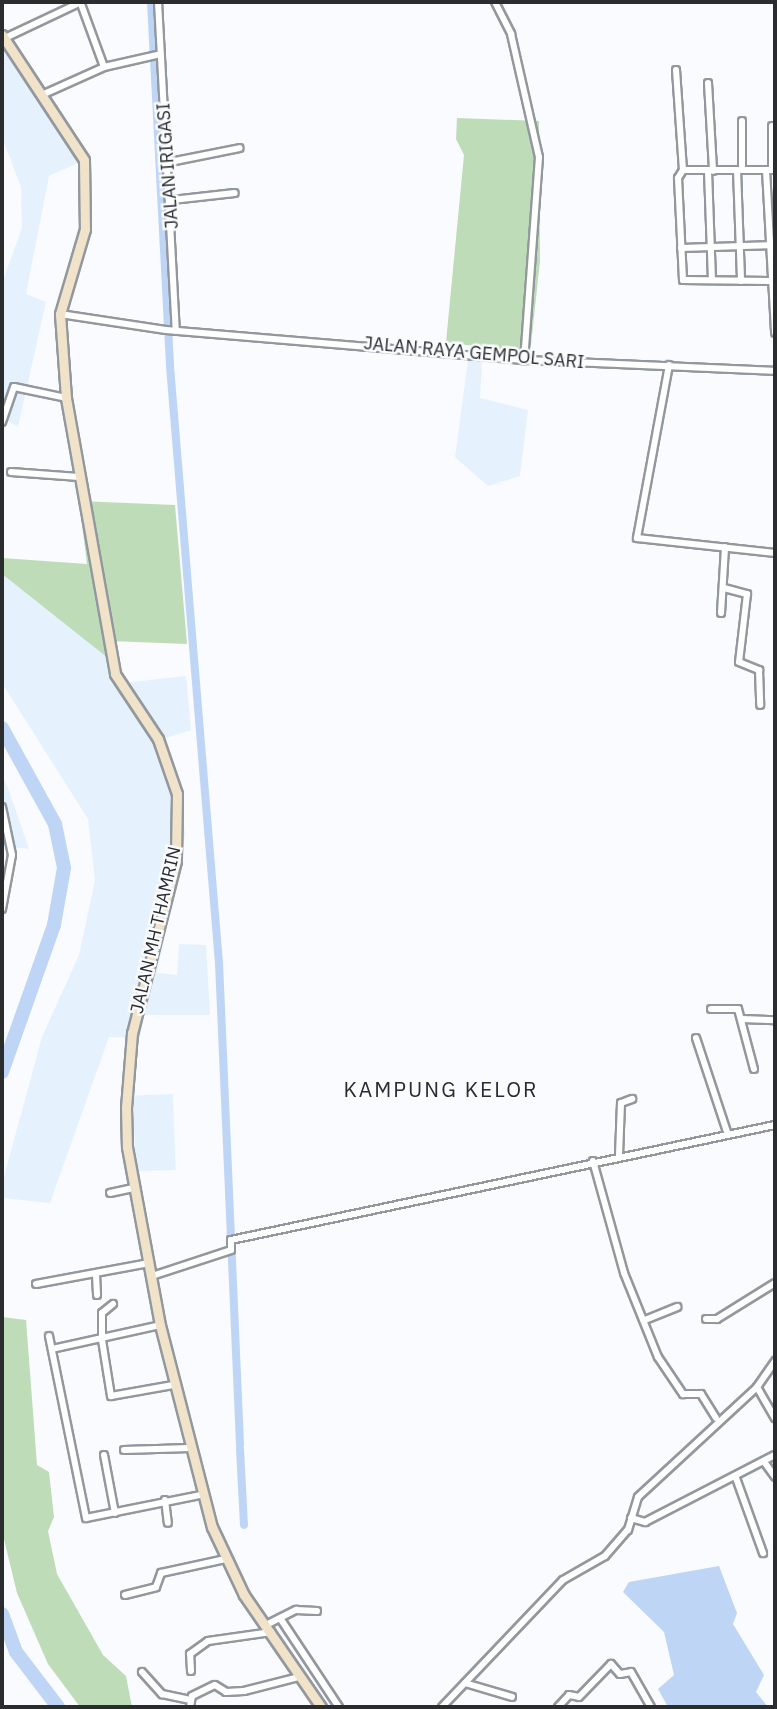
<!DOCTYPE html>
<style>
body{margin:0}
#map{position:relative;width:777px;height:1709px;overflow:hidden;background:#f9fbfe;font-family:"IBM Plex Sans",sans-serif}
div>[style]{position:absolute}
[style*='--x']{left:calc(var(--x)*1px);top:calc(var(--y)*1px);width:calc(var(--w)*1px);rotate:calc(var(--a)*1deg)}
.built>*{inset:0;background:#e5f2fe;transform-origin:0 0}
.green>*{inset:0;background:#bedcb8}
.water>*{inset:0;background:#bed5f6}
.canal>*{height:8px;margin:-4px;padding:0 4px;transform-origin:4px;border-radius:4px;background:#bed5f6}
.river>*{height:14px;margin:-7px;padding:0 7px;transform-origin:7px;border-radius:7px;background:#bed5f6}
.roads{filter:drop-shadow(2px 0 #92989e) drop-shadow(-2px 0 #92989e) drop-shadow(0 2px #92989e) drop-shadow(0 -2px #92989e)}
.street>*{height:6px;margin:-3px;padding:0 3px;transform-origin:3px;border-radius:3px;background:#fff}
.secondary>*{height:9px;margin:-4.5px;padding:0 4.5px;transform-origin:4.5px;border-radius:4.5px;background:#f0e3c9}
span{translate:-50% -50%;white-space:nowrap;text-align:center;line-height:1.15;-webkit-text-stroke:5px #f9fbfe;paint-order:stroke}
.street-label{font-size:18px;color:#2a2c2e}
.quarter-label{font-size:21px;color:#262c30;letter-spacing:2px}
.frame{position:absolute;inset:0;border:4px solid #2a2c2e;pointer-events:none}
</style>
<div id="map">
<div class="built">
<i style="clip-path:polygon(2px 44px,52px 107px,78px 163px,49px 176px,26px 294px,46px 302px,18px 427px,2px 417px,2px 283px,22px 228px,21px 187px,2px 137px)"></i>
<i style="clip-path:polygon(468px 360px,482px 362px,480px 398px,528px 410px,520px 476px,488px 486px,455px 457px)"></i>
<i style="clip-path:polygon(2px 574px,113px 662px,123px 683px,186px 676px,191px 730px,163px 739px,178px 776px,185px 835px,157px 973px,177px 975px,179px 944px,206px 945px,210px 1015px,144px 1015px,140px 1038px,109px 1037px,50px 1203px,2px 1198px,2px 1184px,42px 1037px,79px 955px,95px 880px,88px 819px,2px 683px)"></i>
<i style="clip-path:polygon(2px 775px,8px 788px,29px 849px,2px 846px)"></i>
<i style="left:173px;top:1094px;width:76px;height:40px;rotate:88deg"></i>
</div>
<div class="green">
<i style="clip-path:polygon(457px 118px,539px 121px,540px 261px,530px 354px,446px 342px,464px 155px,456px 139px)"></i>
<i style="clip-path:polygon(79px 501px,175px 505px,187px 644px,110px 641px,113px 662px,2px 574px,2px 558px,87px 564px)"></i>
<i style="clip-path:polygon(2px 1317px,26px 1320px,37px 1465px,49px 1472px,54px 1517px,48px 1531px,57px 1574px,103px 1655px,126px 1676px,132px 1707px,80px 1707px,48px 1664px,17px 1593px,2px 1531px)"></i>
</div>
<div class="water">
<i style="clip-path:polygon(719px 1566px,737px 1613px,733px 1624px,764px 1675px,756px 1692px,768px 1707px,668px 1707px,658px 1689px,674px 1675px,664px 1632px,623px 1592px,629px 1582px)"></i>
</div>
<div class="canal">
<i style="--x:151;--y:2;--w:364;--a:87"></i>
<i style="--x:170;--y:366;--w:599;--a:85.31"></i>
<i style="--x:219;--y:963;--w:482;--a:87.5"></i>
<i style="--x:240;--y:1449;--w:76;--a:87"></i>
</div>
<div class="river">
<i style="--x:2;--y:728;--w:110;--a:61.1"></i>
<i style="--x:55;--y:824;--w:45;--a:78.4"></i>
<i style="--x:64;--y:868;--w:58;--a:100"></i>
<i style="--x:54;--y:925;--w:156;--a:109.5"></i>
<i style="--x:2;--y:1614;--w:40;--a:69.8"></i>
<i style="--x:16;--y:1652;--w:69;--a:52.6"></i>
</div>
<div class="roads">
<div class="street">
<i style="--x:158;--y:2;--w:329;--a:86.9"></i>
<i style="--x:495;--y:2;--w:36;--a:63"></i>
<i style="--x:511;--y:34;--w:126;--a:77.2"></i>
<i style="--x:539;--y:157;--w:204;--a:94.2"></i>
<i style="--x:81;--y:4;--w:67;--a:69.9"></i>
<i style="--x:5;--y:38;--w:84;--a:-25.3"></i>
<i style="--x:676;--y:70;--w:100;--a:86"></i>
<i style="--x:708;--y:83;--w:88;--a:86.7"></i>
<i style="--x:44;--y:94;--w:66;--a:-24.2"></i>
<i style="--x:104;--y:67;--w:58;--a:-12.8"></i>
<i style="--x:742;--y:121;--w:49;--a:90"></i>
<i style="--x:165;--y:163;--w:76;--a:-11.3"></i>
<i style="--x:737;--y:170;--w:111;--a:87.9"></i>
<i style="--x:766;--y:170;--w:163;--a:86.8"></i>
<i style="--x:772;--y:170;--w:44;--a:-90"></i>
<i style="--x:708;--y:171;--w:109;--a:87.9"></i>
<i style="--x:172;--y:200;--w:63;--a:-6.3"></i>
<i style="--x:681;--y:248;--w:94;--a:-1.8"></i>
<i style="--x:770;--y:281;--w:87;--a:-179.3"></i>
<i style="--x:683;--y:280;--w:102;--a:-92.8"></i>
<i style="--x:678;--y:178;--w:9;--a:-58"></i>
<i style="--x:683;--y:170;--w:92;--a:0"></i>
<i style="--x:60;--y:314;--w:107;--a:8.6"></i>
<i style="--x:166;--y:330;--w:359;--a:4.8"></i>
<i style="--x:524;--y:360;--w:251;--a:2.5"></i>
<i style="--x:669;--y:365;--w:176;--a:100.5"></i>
<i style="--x:637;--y:538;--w:139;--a:6.2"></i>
<i style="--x:2;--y:422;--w:37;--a:-71"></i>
<i style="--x:14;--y:387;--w:53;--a:11.9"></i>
<i style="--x:11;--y:472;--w:68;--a:4.2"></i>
<i style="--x:724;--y:588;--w:24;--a:15"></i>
<i style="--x:747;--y:594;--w:68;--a:96.7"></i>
<i style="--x:739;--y:662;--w:22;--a:22"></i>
<i style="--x:759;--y:670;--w:35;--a:88"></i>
<i style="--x:721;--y:613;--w:66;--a:-86.5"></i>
<i style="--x:2;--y:807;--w:49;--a:78.2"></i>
<i style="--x:12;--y:855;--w:55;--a:100.5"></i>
<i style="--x:711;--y:1009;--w:27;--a:0"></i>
<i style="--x:738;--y:1009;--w:62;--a:75.1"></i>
<i style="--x:742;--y:1019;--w:33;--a:2"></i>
<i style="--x:696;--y:1038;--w:102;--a:71.7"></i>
<i style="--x:619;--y:1155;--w:52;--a:-87.8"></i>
<i style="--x:621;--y:1103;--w:12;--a:-20"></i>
<i style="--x:593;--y:1161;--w:116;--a:74.5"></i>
<i style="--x:624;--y:1273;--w:91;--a:68"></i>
<i style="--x:658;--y:1357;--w:45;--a:56"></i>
<i style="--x:683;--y:1394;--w:18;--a:0"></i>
<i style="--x:701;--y:1394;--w:28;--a:58"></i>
<i style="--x:110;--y:1193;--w:25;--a:-12"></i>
<i style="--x:96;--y:1275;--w:20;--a:87"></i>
<i style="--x:152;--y:1276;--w:83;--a:-18.2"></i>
<i style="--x:231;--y:1250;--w:10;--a:-90"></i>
<i style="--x:231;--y:1240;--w:556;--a:-11.94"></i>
<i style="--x:36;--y:1284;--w:115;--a:-10.5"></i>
<i style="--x:113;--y:1304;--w:14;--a:141"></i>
<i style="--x:102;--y:1313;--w:27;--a:90"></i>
<i style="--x:102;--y:1340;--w:57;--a:80.9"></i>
<i style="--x:111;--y:1396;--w:63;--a:-10.1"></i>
<i style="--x:706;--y:1319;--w:11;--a:0"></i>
<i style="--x:717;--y:1319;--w:68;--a:-31.8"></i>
<i style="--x:645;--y:1320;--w:35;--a:-22"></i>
<i style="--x:49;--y:1336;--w:186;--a:78.5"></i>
<i style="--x:86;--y:1518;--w:116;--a:-11.4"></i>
<i style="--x:52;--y:1349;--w:111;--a:-12.5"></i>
<i style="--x:757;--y:1387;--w:36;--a:60"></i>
<i style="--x:124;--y:1450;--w:66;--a:-1.7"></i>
<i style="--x:104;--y:1455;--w:59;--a:79.3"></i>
<i style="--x:765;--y:1463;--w:17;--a:54"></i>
<i style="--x:736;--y:1478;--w:80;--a:70.2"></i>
<i style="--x:165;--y:1500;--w:23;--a:83"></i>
<i style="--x:631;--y:1518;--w:15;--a:16"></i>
<i style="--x:645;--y:1522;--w:146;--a:-27.3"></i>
<i style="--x:125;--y:1595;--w:32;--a:-14"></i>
<i style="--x:156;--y:1587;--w:15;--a:-70"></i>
<i style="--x:161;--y:1573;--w:66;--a:-12.2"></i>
<i style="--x:280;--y:1618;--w:107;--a:56.5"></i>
<i style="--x:266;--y:1625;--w:34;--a:-27"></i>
<i style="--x:296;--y:1610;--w:21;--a:3"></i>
<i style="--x:191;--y:1671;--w:17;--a:-93"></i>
<i style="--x:190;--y:1654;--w:22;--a:-36"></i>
<i style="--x:208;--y:1641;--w:64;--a:-8.1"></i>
<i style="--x:142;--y:1672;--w:30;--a:48"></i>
<i style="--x:162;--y:1694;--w:29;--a:12"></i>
<i style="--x:465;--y:1683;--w:49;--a:16.6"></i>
<i style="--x:190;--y:1707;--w:11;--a:-80"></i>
<i style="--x:192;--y:1696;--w:25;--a:-26"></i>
<i style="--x:215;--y:1685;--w:13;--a:32"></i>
<i style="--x:226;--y:1692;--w:18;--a:-3"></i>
<i style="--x:244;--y:1691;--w:57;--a:-14.3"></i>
<i style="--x:442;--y:1707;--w:175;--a:-46.4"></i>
<i style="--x:563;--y:1580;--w:48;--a:-29.7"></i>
<i style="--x:605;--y:1556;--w:35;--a:-49"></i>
<i style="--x:628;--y:1530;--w:34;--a:-73"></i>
<i style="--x:638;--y:1497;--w:162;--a:-42.7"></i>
<i style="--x:757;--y:1387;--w:32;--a:-55"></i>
<i style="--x:558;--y:1707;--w:16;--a:-47"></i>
<i style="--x:569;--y:1695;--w:10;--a:11"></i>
<i style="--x:579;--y:1697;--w:46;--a:-45.9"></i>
<i style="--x:611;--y:1664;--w:13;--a:48"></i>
<i style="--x:620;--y:1674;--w:11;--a:-10"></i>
<i style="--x:631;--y:1672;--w:40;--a:60.3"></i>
</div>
<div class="secondary">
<i style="--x:2;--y:35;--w:149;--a:56.7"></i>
<i style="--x:84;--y:160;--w:69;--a:89.2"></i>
<i style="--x:85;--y:229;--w:89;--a:106.4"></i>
<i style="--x:60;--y:314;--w:84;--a:85.9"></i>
<i style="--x:66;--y:398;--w:280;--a:79.9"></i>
<i style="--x:115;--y:674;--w:78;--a:56.5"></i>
<i style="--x:158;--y:739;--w:58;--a:70.9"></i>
<i style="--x:177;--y:794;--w:67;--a:90.9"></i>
<i style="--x:176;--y:861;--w:178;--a:104.3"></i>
<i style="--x:132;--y:1033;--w:74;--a:94.6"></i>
<i style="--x:126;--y:1107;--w:40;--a:88.6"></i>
<i style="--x:127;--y:1147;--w:181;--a:79.5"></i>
<i style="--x:160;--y:1325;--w:209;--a:75.6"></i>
<i style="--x:212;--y:1527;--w:75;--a:64.8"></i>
<i style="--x:244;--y:1595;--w:136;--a:55.5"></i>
</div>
</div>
<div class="street-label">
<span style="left:168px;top:166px;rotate:-94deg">JALAN IRIGASI</span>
<span style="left:474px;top:353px;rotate:5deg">JALAN RAYA GEMPOL SARI</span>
<span style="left:156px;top:930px;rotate:-77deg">JALAN MH THAMRIN</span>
</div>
<div class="quarter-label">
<span style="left:441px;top:1089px">KAMPUNG KELOR</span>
</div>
<div class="frame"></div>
</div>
